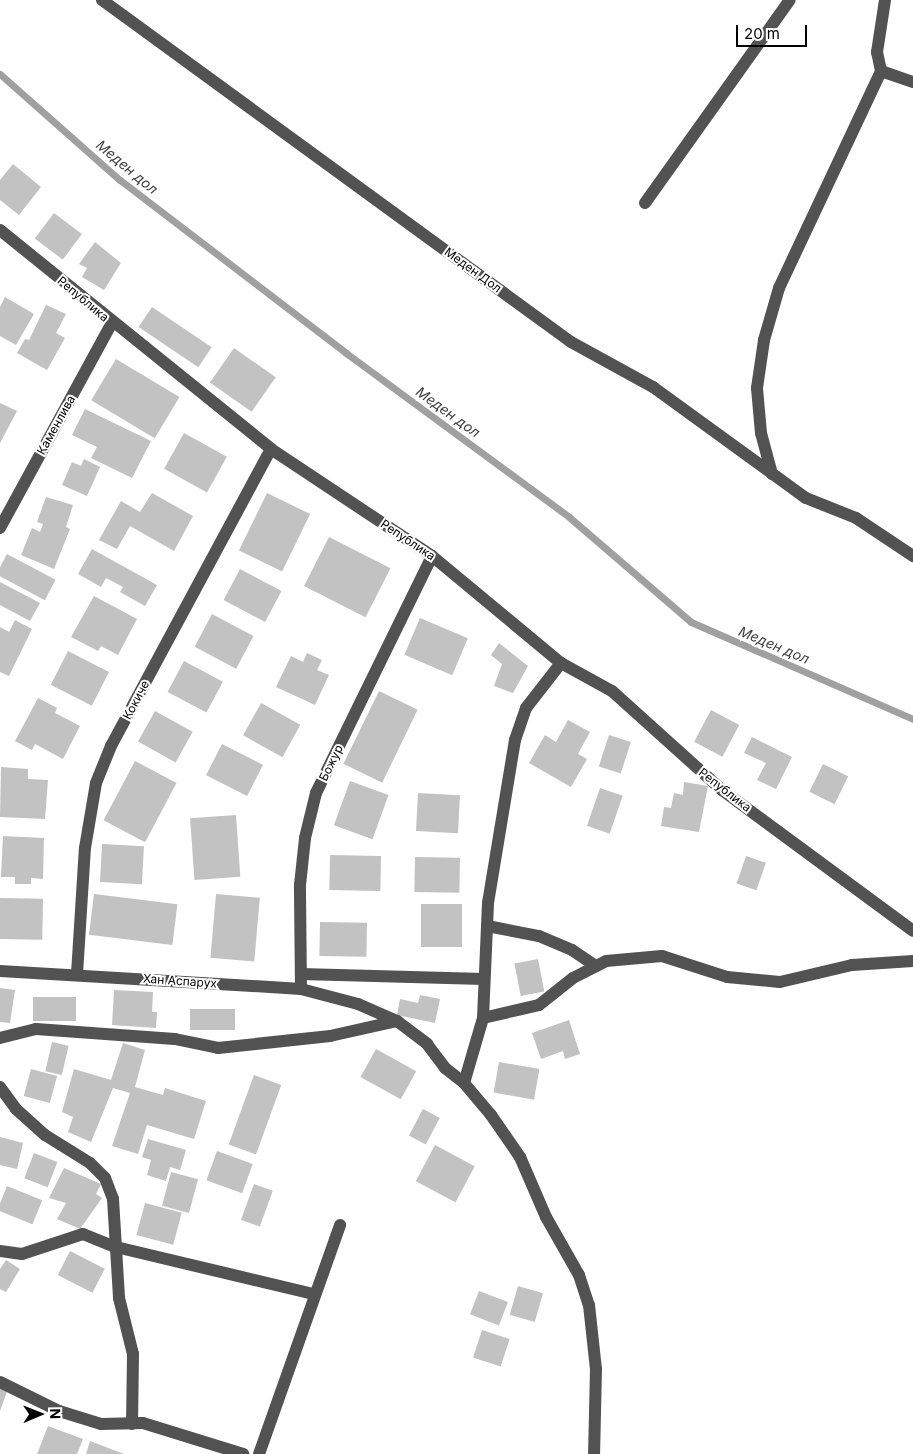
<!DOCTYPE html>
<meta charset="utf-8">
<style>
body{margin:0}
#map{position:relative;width:913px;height:1454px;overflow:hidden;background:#fff;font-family:Inter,sans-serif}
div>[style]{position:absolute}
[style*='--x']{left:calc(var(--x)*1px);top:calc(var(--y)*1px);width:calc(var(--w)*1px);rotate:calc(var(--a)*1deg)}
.stream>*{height:7px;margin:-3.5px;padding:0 3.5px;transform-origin:3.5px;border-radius:3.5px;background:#a0a0a0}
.building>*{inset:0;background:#c2c2c2;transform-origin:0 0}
.minor>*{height:12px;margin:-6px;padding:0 6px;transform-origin:6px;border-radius:6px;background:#525252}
span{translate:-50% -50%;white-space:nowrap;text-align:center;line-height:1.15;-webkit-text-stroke:4px #fff;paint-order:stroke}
.street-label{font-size:12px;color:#000}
.water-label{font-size:14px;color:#414141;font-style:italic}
.north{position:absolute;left:15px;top:1389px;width:50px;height:50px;-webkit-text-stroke:4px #fff;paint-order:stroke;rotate:89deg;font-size:14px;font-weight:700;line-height:20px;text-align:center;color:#000}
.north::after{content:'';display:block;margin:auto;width:18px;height:22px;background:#000;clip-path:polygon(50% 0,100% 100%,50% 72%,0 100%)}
.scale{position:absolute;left:736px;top:25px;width:71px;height:22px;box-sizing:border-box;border:2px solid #000;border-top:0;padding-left:6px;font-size:15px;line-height:18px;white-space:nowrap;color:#000;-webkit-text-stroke:4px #fff;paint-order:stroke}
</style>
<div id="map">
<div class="stream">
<i style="--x:0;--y:74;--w:160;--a:41.5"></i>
<i style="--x:120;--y:180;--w:285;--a:37.4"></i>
<i style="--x:346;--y:353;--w:277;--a:36.3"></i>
<i style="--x:569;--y:517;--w:161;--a:40.7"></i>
<i style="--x:691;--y:622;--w:242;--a:23.6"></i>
</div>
<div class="building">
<i style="clip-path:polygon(13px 164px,41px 187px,19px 215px,0 200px,0 180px)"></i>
<i style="left:54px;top:213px;width:35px;height:32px;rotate:37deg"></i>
<i style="clip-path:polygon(95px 242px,121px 263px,104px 290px,82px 277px,87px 268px,79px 264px)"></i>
<i style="clip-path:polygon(5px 297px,34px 314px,16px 345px,0 336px,0 307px)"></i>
<i style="clip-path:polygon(46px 305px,66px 314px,56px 333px,65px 338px,47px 370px,17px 353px,25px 339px,29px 340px)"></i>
<i style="left:152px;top:307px;width:72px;height:24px;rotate:34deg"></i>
<i style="left:234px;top:348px;width:51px;height:42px;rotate:35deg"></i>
<i style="left:116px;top:359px;width:74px;height:48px;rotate:31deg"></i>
<i style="clip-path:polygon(0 403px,17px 411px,0 443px)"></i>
<i style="clip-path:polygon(85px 409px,151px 441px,132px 478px,91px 458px,97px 447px,72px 435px)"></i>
<i style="left:184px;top:433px;width:49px;height:41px;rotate:29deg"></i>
<i style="clip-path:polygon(84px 459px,100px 467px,87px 496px,62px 485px,72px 462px,81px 466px)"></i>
<i style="clip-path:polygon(152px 493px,193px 516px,174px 551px,130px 526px,117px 549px,99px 540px,121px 501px,140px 512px)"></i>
<i style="left:267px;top:493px;width:48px;height:64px;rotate:26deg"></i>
<i style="clip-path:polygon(46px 497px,73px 505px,66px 527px,70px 529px,54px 569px,21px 555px,32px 528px,40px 532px,43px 524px,37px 522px)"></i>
<i style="left:329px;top:537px;width:69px;height:55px;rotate:27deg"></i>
<i style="clip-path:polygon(92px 549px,157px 585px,145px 606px,120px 592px,123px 587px,106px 578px,101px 587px,78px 574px)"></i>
<i style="left:7px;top:554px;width:55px;height:23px;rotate:28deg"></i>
<i style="left:240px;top:569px;width:47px;height:35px;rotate:28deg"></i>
<i style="clip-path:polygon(0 582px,40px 603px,30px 621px,0 605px)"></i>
<i style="clip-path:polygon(94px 596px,137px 619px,118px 655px,101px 646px,98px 651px,71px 637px)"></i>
<i style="left:212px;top:614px;width:47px;height:37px;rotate:28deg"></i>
<i style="left:420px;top:618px;width:52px;height:40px;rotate:23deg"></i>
<i style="clip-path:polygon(15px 620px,32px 629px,9px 676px,0 672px,0 627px,9px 632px)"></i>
<i style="clip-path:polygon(499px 643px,528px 666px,513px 693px,494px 686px,502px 664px,491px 655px)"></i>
<i style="left:68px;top:651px;width:46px;height:38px;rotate:27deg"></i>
<i style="clip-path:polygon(307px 653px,322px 660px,317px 670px,329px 675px,315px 705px,276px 687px,291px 656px,303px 662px)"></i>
<i style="left:184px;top:661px;width:44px;height:35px;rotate:28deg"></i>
<i style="left:379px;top:691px;width:43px;height:81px;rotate:26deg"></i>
<i style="clip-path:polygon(38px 698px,57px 708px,55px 713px,80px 726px,63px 759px,35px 744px,32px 750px,15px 741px)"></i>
<i style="left:261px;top:703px;width:45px;height:37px;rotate:29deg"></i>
<i style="left:711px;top:710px;width:32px;height:36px;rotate:28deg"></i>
<i style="left:155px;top:711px;width:43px;height:35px;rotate:29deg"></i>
<i style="clip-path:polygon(568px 720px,590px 732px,578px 754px,587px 759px,571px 787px,529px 763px,545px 735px,556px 742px)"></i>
<i style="left:609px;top:735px;width:23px;height:33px;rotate:18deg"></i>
<i style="clip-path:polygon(752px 737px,792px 757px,776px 789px,757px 780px,766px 763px,744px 753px)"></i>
<i style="left:222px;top:744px;width:46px;height:35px;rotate:27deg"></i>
<i style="left:135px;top:761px;width:47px;height:67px;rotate:28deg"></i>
<i style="left:823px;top:764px;width:28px;height:31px;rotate:26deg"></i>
<i style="clip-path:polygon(1px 767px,28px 769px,28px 779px,48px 780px,45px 819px,0 817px)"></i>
<i style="left:350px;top:781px;width:41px;height:47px;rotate:20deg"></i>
<i style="clip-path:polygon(684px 782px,708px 786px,699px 832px,661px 826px,664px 807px,671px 808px,674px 793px,683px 795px)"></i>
<i style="left:600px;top:788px;width:24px;height:40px;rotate:19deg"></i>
<i style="left:418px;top:793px;width:42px;height:38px;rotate:3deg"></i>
<i style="left:236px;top:815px;width:62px;height:46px;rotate:86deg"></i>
<i style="clip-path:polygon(3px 836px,44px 838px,43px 879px,31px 878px,31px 884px,15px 884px,15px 877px,1px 877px)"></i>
<i style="left:102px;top:844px;width:42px;height:38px;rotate:3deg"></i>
<i style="left:330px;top:855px;width:51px;height:35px;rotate:1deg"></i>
<i style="left:746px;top:856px;width:21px;height:29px;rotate:19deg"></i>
<i style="left:415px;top:857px;width:45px;height:35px;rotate:1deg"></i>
<i style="left:94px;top:894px;width:84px;height:41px;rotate:7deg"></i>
<i style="left:216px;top:894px;width:44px;height:64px;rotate:5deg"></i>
<i style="left:0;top:898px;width:43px;height:41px;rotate:1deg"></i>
<i style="left:421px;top:904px;width:41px;height:43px"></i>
<i style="left:320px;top:922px;width:47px;height:34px;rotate:1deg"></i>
<i style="left:538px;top:959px;width:33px;height:24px;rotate:79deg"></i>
<i style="clip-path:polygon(0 988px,15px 990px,10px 1023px,0 1022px)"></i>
<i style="clip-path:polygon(114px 990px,153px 992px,152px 1012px,157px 1012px,156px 1028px,112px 1025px)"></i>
<i style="clip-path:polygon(420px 995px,440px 999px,435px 1023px,397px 1015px,400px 999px,418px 1003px)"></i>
<i style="left:33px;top:997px;width:43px;height:24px"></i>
<i style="left:190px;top:1009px;width:45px;height:21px"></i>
<i style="clip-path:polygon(569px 1020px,580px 1054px,565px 1059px,563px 1051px,541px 1059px,532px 1033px)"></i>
<i style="left:52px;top:1042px;width:17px;height:30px;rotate:13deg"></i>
<i style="clip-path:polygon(123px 1043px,145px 1050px,135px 1087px,163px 1095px,165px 1088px,206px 1101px,194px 1139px,147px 1125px,138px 1154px,112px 1146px,130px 1093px,113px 1088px,91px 1142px,68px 1132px,73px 1117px,62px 1112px,74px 1069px,111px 1080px)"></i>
<i style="left:376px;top:1049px;width:46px;height:32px;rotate:29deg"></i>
<i style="left:499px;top:1062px;width:41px;height:31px;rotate:10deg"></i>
<i style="left:31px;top:1069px;width:27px;height:28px;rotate:15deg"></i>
<i style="left:254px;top:1075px;width:29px;height:74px;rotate:20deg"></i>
<i style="left:423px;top:1109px;width:19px;height:30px;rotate:28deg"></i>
<i style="clip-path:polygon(0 1137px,23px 1143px,17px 1169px,0 1165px)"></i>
<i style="clip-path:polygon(148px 1139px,186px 1150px,180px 1170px,170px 1167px,166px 1181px,147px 1175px,151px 1160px,142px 1157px)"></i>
<i style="left:435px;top:1145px;width:45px;height:41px;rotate:28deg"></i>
<i style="left:217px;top:1151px;width:38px;height:31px;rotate:20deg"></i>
<i style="left:34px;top:1153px;width:25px;height:27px;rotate:21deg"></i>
<i style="clip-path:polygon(64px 1168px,101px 1184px,96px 1194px,102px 1198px,80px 1229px,57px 1219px,66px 1203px,49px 1198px)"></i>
<i style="left:171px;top:1172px;width:28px;height:35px;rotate:15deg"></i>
<i style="left:254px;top:1184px;width:20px;height:38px;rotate:20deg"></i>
<i style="left:7px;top:1186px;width:38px;height:26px;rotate:22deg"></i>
<i style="left:145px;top:1203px;width:38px;height:33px;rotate:15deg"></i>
<i style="left:70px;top:1251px;width:39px;height:27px;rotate:27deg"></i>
<i style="clip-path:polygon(6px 1260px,20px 1269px,6px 1292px,0 1289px,0 1269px)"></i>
<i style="left:518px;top:1286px;width:26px;height:30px;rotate:16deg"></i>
<i style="left:479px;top:1291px;width:31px;height:25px;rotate:21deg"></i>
<i style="left:482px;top:1330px;width:29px;height:29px;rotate:18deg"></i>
<i style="clip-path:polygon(0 1386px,8px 1389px,0 1411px)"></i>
<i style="clip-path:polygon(48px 1426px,83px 1439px,77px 1454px,37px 1454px)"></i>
<i style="clip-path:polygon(90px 1441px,124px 1454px,86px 1454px)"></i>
</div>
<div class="minor">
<i style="--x:102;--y:0;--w:580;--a:36.1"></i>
<i style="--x:571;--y:342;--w:94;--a:28.8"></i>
<i style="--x:653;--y:387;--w:189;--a:36"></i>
<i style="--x:806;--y:498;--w:54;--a:21.8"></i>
<i style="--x:856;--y:518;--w:69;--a:33.7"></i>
<i style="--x:885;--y:0;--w:53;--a:98.7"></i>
<i style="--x:877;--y:52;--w:19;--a:78"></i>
<i style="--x:881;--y:71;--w:34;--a:19"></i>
<i style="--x:645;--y:203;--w:249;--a:-54.5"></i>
<i style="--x:0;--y:230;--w:348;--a:38.9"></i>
<i style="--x:271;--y:449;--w:193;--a:33.6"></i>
<i style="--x:432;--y:556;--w:168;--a:39.7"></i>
<i style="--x:561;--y:663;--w:58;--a:28.8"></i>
<i style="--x:612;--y:691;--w:148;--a:42"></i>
<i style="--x:722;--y:790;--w:237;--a:36.4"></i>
<i style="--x:772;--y:474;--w:42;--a:-105"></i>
<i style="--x:761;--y:433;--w:45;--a:-95.1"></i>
<i style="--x:757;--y:388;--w:49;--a:-81.7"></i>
<i style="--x:764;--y:340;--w:54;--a:-73.9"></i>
<i style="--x:779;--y:288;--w:240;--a:-64.8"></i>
<i style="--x:0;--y:528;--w:234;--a:-61.4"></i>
<i style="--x:487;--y:926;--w:53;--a:10.9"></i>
<i style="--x:539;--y:936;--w:36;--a:23"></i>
<i style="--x:572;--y:950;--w:29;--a:34"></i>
<i style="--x:0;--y:971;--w:302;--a:3.4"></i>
<i style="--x:301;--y:989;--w:59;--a:14.7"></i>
<i style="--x:358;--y:1004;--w:43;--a:23.6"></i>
<i style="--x:397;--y:1021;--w:38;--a:37"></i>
<i style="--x:427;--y:1044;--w:30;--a:53"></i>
<i style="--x:445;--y:1068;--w:24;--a:38"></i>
<i style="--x:464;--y:1083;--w:42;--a:49.8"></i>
<i style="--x:491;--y:1115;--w:51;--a:55.4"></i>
<i style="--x:520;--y:1157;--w:65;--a:66.6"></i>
<i style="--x:546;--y:1217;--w:67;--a:60.4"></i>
<i style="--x:579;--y:1275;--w:32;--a:72"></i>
<i style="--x:589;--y:1305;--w:64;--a:83.8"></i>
<i style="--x:596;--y:1369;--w:85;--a:91.3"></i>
<i style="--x:77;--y:974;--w:126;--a:-86.4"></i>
<i style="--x:85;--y:848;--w:66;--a:-80.4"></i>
<i style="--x:96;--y:783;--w:40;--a:-68"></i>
<i style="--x:111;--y:746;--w:337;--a:-61.7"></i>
<i style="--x:301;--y:974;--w:183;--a:1.6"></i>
<i style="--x:301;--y:989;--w:104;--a:-90.6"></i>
<i style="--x:300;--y:885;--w:47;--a:-83.9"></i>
<i style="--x:305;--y:838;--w:46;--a:-76.3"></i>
<i style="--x:316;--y:793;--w:264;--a:-63.9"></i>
<i style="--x:483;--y:1018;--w:115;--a:-87.5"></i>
<i style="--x:488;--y:903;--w:165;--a:-80.6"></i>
<i style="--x:515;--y:740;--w:34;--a:-71"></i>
<i style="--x:526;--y:708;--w:57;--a:-52.1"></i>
<i style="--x:0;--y:1038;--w:37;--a:-14"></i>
<i style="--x:36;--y:1029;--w:139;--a:4.1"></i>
<i style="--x:175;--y:1039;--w:44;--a:11.8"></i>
<i style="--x:218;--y:1048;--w:113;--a:-6.1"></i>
<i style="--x:330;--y:1036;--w:69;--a:-12.6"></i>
<i style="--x:464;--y:1083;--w:68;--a:-73.7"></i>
<i style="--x:483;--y:1018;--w:57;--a:-13.1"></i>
<i style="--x:539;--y:1005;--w:43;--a:-38.5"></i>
<i style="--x:573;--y:978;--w:37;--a:-27"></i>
<i style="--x:606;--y:961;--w:56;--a:-5.1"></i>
<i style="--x:662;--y:956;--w:68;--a:17.9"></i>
<i style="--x:727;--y:977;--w:53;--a:5.4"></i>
<i style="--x:780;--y:982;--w:74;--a:-13.3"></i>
<i style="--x:852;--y:965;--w:61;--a:-3.8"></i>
<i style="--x:0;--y:1087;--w:27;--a:54"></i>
<i style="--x:16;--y:1109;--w:39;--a:42"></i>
<i style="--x:45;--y:1135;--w:53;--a:31.9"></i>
<i style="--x:90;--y:1163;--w:21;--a:45"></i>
<i style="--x:105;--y:1178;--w:22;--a:69"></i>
<i style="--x:113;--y:1199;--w:99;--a:86.5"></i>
<i style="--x:119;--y:1298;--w:58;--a:76"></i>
<i style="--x:133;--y:1354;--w:70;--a:90.8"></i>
<i style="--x:0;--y:1251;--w:22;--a:8"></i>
<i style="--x:22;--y:1254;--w:64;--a:-18.2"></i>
<i style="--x:83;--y:1234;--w:35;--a:22"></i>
<i style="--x:116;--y:1247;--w:204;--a:13.4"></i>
<i style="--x:0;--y:1382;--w:66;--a:26.2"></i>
<i style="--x:59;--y:1411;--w:44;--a:17.2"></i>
<i style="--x:101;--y:1424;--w:42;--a:-1.4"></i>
<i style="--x:143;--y:1423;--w:105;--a:17.2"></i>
<i style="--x:259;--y:1454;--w:243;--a:-70.5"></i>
</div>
<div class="street-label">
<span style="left:473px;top:270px;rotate:36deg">Меден Дол</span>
<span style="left:83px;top:299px;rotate:40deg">Република</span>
<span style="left:56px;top:425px;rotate:-61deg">Каменлива</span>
<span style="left:408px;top:540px;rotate:34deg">Република</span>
<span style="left:136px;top:700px;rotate:-62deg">Кокиче</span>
<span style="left:331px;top:763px;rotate:-64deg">Божур</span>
<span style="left:725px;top:790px;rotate:38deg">Република</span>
<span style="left:180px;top:981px;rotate:4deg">Хан Аспарух</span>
</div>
<div class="water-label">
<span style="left:127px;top:167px;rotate:40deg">Меден дол</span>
<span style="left:448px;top:412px;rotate:36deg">Меден дол</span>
<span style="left:774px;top:645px;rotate:23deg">Меден дол</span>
</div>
<div class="north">N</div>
<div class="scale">20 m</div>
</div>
